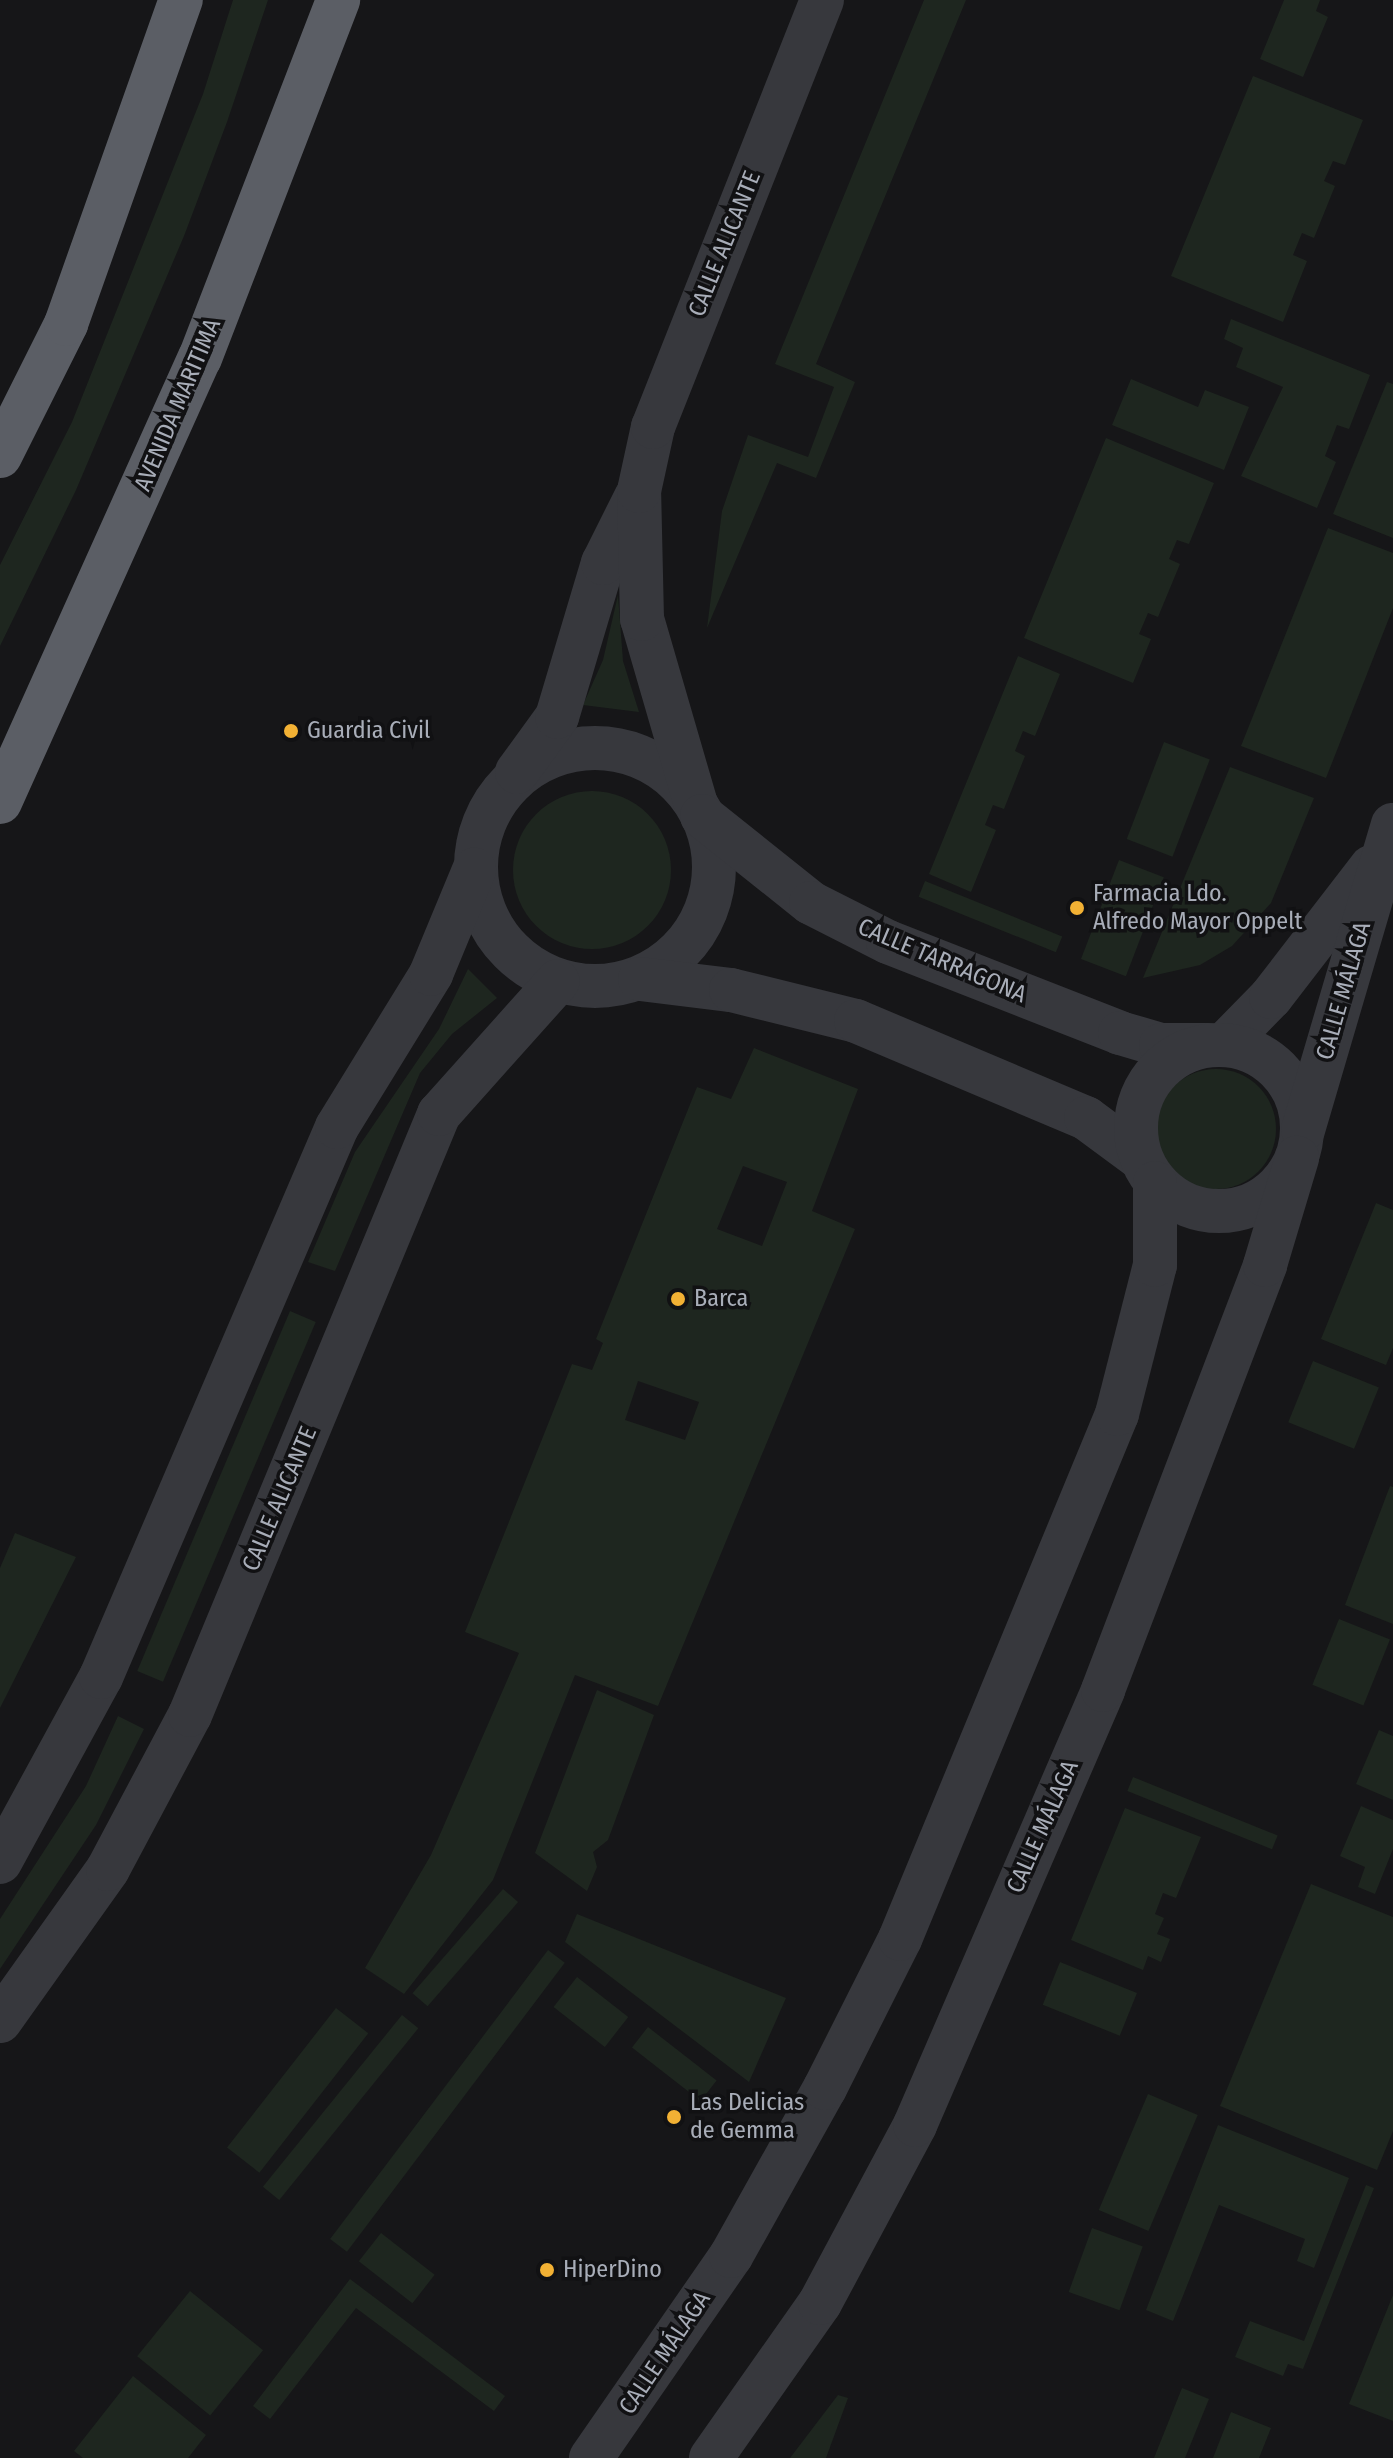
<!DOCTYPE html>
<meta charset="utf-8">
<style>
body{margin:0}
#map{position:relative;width:1393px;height:2458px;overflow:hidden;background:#161618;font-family:"Fira Sans Condensed",sans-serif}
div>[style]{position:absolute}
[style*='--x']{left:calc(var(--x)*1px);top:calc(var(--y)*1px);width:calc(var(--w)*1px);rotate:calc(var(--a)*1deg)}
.green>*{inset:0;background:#1e261f;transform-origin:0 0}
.round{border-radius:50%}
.minor>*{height:44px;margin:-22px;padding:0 22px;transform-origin:22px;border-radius:22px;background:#37383d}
.minor>.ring{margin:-22px;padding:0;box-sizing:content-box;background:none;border:44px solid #37383d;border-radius:50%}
.trunk>*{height:44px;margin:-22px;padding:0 22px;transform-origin:22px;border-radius:22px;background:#5b5e65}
.dots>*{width:22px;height:22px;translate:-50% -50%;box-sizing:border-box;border:4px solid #111113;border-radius:50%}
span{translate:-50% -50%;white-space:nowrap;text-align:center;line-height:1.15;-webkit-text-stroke:7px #111113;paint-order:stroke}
.street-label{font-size:24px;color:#a8adb8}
.poi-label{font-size:24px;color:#a8adb8}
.left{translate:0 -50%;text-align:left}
</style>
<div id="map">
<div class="green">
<i style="clip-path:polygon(233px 0,268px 0,227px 122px,184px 236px,76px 490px,0 646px,0 565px,72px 422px,203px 94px)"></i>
<i style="clip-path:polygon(924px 0,966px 0,816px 364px,855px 382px,816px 478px,777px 463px,707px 628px,722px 511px,748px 435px,808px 457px,834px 387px,775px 364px)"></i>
<i style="clip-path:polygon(1284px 0,1320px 0,1316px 11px,1328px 17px,1303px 77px,1260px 59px)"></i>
<i style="clip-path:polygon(1253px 76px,1363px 120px,1345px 165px,1333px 161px,1324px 181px,1335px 186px,1314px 238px,1302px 233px,1293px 255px,1307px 261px,1283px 322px,1171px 276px)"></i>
<i style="clip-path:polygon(1231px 319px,1370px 375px,1349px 429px,1337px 425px,1325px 456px,1336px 462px,1317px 508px,1241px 476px,1283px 387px,1236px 367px,1243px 348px,1224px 339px)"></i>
<i style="clip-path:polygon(1131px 379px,1198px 407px,1205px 390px,1249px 407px,1224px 470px,1112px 425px)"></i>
<i style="clip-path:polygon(1387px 382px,1393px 384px,1393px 538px,1333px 514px)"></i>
<i style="clip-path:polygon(1106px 438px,1214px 483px,1189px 544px,1177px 540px,1169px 559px,1180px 564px,1158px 617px,1148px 613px,1139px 634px,1151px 639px,1133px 683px,1024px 638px)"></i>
<i style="clip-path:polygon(1328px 528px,1393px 553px,1393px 608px,1326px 778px,1241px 746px)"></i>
<i style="clip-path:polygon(618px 595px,623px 661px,639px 712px,583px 705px,603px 660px)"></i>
<i style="clip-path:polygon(1018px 656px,1060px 674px,1035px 736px,1023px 731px,1015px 751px,1025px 756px,1004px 809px,993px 805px,985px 825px,996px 830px,971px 892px,929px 874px)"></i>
<i style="left:1164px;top:742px;width:49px;height:104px;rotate:21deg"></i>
<i style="clip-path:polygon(1230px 767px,1314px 798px,1271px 903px,1232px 946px,1200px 965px,1143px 978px)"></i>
<i class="round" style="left:513px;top:791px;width:158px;height:158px"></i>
<i style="left:1119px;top:860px;width:48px;height:106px;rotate:21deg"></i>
<i style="left:925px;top:881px;width:148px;height:17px;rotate:22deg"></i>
<i style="clip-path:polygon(468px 969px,497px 998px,452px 1034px,420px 1073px,335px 1271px,308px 1262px,355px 1152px,439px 1029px)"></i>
<i style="clip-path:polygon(evenodd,754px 1048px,858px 1089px,812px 1211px,855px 1229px,658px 1706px,575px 1675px,493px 1880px,404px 1994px,365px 1968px,431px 1855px,519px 1653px,465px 1632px,572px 1364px,592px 1370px,603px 1343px,596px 1339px,697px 1087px,731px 1099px,754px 1048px,743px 1166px,787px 1182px,762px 1246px,717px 1229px,743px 1166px,754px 1048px,638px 1381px,699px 1402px,685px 1440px,625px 1420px,638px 1381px)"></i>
<i class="round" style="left:1156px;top:1069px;width:120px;height:120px"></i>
<i style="clip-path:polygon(1376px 1203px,1393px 1210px,1393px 1348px,1386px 1365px,1321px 1339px)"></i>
<i style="left:290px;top:1311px;width:28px;height:391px;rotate:23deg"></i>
<i style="left:1313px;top:1361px;width:71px;height:66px;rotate:22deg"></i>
<i style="clip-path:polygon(1390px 1486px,1393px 1487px,1393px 1624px,1345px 1605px)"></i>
<i style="clip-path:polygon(15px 1533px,76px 1557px,0 1708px,0 1568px)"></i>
<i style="left:1339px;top:1619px;width:55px;height:71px;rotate:22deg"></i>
<i style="clip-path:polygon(597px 1690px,654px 1715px,608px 1840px,593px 1852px,597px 1867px,587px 1891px,535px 1853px)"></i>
<i style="clip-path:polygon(118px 1716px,144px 1729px,96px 1825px,0 1969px,0 1919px,86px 1786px)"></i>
<i style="clip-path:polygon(1379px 1730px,1393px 1736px,1393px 1800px,1356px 1784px)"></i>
<i style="left:1133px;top:1777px;width:156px;height:15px;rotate:22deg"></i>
<i style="clip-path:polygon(1361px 1806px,1393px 1820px,1393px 1849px,1375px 1894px,1358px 1887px,1365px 1867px,1340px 1856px)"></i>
<i style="clip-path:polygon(1125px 1808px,1201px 1837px,1176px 1898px,1163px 1893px,1155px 1914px,1164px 1918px,1157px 1934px,1170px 1939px,1161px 1962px,1148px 1956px,1143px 1970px,1071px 1940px)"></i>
<i style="clip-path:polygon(1311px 1884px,1393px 1917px,1393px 2131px,1377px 2170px,1220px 2106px)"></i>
<i style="left:503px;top:1889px;width:20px;height:138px;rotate:41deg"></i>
<i style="clip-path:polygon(577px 1914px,786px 1998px,749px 2082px,565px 1942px)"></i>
<i style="left:548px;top:1950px;width:21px;height:362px;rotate:37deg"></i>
<i style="left:1060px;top:1962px;width:83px;height:46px;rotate:22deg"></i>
<i style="left:577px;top:1977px;width:65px;height:38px;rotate:38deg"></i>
<i style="left:336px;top:2008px;width:41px;height:177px;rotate:38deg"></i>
<i style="left:402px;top:2015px;width:21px;height:221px;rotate:39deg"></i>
<i style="left:648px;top:2027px;width:87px;height:26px;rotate:38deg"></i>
<i style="left:1148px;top:2094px;width:54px;height:126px;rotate:23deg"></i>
<i style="clip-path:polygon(1218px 2125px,1349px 2178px,1314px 2268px,1297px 2261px,1305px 2239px,1219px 2205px,1173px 2321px,1146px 2310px)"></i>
<i style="clip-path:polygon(1366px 2185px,1374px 2188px,1303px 2369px,1288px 2364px,1283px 2376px,1235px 2357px,1250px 2321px,1304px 2341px)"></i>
<i style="left:1092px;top:2228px;width:54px;height:68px;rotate:20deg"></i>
<i style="left:381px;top:2233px;width:68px;height:36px;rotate:38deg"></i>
<i style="clip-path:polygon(350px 2279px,505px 2396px,494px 2411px,356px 2308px,270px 2419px,253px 2406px)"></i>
<i style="left:190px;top:2291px;width:94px;height:84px;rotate:39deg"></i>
<i style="clip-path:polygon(1393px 2295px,1393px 2421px,1349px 2404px)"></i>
<i style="clip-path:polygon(133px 2376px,206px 2435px,188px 2458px,83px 2458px,74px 2451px)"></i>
<i style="clip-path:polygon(1182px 2388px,1209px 2399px,1185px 2458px,1154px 2458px)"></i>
<i style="clip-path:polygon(838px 2395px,848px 2398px,826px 2458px,790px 2458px)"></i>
<i style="clip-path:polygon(1231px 2412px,1271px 2428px,1259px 2458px,1213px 2458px)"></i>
</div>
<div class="minor">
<i class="ring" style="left:476px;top:748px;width:194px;height:194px"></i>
<i style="--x:517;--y:772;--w:68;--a:-54"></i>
<i style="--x:557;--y:717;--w:161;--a:-73.4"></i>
<i style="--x:603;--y:563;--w:74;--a:-63.4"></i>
<i style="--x:695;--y:801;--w:190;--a:-106.2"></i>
<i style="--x:642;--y:619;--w:128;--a:-91.3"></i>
<i style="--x:639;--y:491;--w:66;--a:-77.7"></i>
<i style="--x:653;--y:427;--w:459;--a:-68.4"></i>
<i style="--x:702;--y:816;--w:139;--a:38.6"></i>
<i style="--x:811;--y:903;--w:86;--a:26.9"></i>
<i style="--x:888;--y:942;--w:249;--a:21.4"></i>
<i style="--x:1120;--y:1033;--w:43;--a:16.3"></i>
<i style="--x:1161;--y:1045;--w:48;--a:0"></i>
<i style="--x:640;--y:979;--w:92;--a:6.9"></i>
<i style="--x:731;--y:990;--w:129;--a:13.9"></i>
<i style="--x:856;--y:1021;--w:250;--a:22.9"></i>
<i style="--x:1086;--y:1118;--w:67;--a:36.5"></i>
<i style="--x:1224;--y:1045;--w:67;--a:-45.6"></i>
<i style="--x:1271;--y:997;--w:164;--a:-52.4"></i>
<i class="ring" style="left:1136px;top:1045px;width:122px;height:122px"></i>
<i style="--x:1303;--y:1130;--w:318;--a:-73.6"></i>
<i style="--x:0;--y:1862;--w:211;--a:-61.4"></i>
<i style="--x:101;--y:1677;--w:598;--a:-66.78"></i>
<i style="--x:337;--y:1127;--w:180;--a:-58.4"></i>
<i style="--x:431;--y:974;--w:113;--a:-67.5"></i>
<i style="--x:0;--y:2021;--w:186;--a:-54.6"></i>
<i style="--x:108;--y:1869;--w:174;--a:-62"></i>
<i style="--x:190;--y:1715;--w:651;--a:-67.5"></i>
<i style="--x:439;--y:1114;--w:178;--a:-48.2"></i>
<i style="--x:591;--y:2458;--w:246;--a:-55.3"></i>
<i style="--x:731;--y:2256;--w:193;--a:-60.8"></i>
<i style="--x:825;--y:2088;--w:167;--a:-63.3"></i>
<i style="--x:900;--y:1939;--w:568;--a:-67.54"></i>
<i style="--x:1117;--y:1414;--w:154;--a:-75.7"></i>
<i style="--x:1155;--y:1265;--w:82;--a:-90"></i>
<i style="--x:711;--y:2458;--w:189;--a:-54.9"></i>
<i style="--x:820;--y:2303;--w:202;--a:-61.9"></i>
<i style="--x:915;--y:2125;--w:474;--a:-66.6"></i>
<i style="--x:1103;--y:1690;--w:455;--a:-69.1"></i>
<i style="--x:1265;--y:1265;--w:112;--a:-73.3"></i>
</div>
<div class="trunk">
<i style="--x:0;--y:456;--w:148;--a:-63.4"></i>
<i style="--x:66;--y:324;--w:344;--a:-70.5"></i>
<i style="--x:0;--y:802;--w:487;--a:-65.8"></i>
<i style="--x:200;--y:358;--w:384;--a:-68.9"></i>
</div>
<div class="dots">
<i style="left:291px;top:731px;background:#f2b134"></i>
<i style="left:1077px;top:908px;background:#f2b134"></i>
<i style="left:678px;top:1299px;background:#f2b134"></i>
<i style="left:674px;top:2117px;background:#f2b134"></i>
<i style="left:547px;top:2270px;background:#f2b134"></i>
</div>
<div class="street-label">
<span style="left:725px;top:244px;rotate:-68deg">CALLE ALICANTE</span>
<span style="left:178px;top:405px;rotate:-67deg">AVENIDA MARITIMA</span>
<span style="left:942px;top:961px;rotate:23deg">CALLE TARRAGONA</span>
<span style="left:1344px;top:991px;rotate:-74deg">CALLE MÁLAGA</span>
<span style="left:280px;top:1499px;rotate:-67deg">CALLE ALICANTE</span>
<span style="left:1043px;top:1827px;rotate:-66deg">CALLE MÁLAGA</span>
<span style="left:665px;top:2353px;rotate:-56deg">CALLE MÁLAGA</span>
</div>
<div class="poi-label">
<span class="left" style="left:307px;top:731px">Guardia Civil</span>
<span class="left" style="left:1093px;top:908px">Farmacia Ldo.<br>Alfredo Mayor Oppelt</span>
<span class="left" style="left:694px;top:1299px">Barca</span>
<span class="left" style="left:690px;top:2117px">Las Delicias<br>de Gemma</span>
<span class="left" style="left:563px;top:2270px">HiperDino</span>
</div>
</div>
